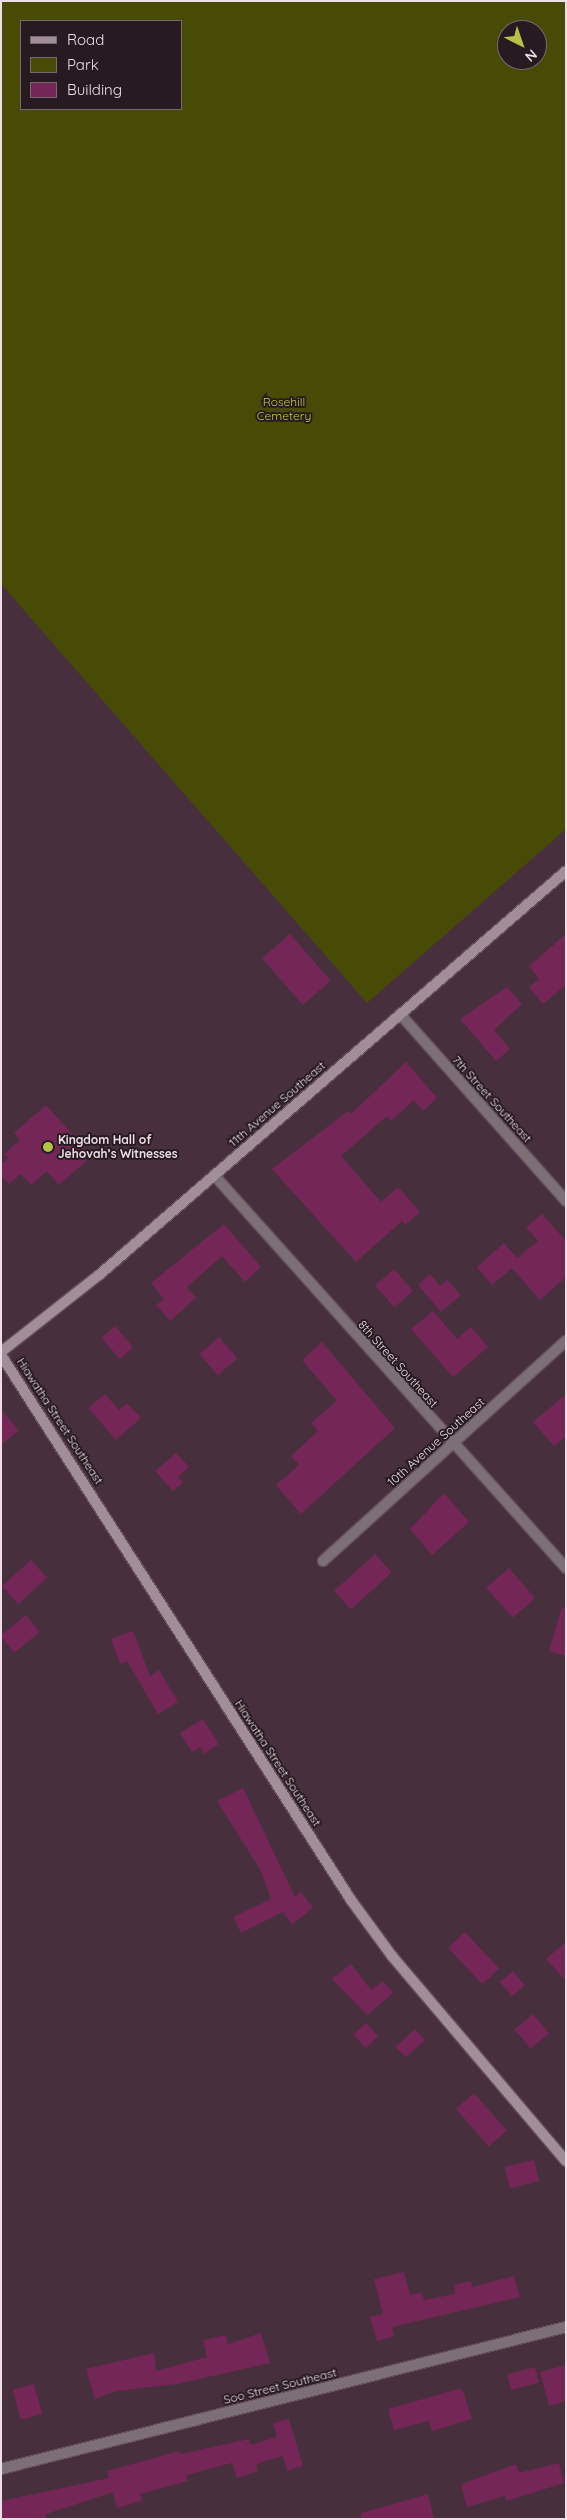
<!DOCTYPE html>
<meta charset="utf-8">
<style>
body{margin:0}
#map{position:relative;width:567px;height:2520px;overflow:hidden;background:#482f3d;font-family:Quicksand,sans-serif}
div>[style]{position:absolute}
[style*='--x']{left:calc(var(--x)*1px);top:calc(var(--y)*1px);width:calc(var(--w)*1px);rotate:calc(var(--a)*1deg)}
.green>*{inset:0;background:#474b06}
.building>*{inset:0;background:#742657;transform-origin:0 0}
.roads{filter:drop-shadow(1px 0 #664e5b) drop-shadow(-1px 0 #664e5b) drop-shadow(0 1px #664e5b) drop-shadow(0 -1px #664e5b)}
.street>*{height:10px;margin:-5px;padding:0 5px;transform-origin:5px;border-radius:5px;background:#7c6f76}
.secondary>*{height:10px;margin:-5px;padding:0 5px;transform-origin:5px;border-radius:5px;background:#a28e98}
.dots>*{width:14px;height:14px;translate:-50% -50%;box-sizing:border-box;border:2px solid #271b21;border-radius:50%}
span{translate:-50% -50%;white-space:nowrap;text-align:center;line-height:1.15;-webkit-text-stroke:4px #271b21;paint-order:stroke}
.park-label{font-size:12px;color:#bfc943}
.street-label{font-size:12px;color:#eddde5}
.poi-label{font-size:12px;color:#eddde5;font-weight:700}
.left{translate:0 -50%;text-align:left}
.frame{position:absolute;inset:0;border:2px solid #eddde5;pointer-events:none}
.legend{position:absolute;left:20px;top:20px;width:162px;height:90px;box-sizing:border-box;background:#271b21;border:1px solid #76696f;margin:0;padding:6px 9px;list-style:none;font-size:15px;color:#eddde5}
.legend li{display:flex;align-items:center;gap:10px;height:25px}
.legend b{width:25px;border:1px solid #76696f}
.north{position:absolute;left:497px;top:20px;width:50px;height:50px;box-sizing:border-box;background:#271b21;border:1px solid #76696f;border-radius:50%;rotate:139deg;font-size:14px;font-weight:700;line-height:20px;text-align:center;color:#eddde5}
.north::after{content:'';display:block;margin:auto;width:18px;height:22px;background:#b7c147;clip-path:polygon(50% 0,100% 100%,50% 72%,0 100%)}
</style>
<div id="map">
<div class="green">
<i style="clip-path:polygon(evenodd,1px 1px,566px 1px,566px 829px,367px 1003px,1px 584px,1px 1px,21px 21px,181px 21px,181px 109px,21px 109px,21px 21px,1px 1px,507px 30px,537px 30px,537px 60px,507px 60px,507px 30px)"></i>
</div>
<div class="building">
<i style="left:290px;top:934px;width:62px;height:37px;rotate:49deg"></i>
<i style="clip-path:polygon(566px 934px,566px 985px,543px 1004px,529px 987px,539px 979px,529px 966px)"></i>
<i style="clip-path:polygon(507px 987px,522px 1004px,494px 1030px,510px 1049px,496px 1061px,460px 1019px)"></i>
<i style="clip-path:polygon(406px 1062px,437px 1098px,423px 1111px,414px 1100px,391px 1121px,387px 1116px,341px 1156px,381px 1202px,398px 1187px,420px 1212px,405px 1225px,402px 1221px,356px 1262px,272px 1169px,348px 1111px,351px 1114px)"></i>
<i style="clip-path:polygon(46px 1105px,92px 1156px,59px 1185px,47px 1171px,31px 1185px,21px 1174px,9px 1184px,1px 1176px,1px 1165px,8px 1158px,4px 1154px,20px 1140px,14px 1133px)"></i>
<i style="clip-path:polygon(542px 1214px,566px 1241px,566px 1277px,540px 1300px,512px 1268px,492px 1285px,477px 1267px,504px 1243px,517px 1258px,538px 1241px,526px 1227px)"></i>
<i style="clip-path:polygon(224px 1224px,261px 1267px,245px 1282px,222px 1256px,187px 1287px,196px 1298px,170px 1321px,156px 1305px,164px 1299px,151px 1283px)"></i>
<i style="left:394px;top:1269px;width:29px;height:25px;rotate:49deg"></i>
<i style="clip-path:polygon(430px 1274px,440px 1286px,447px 1280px,461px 1295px,441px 1312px,418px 1285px)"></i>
<i style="clip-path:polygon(433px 1311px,457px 1339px,471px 1327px,488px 1347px,453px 1377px,411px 1329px)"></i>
<i style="left:115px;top:1326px;width:28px;height:18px;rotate:49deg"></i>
<i style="left:219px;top:1337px;width:28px;height:26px;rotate:49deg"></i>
<i style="clip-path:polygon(322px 1342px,395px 1428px,301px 1514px,276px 1485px,299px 1465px,291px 1456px,318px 1431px,311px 1423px,337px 1401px,302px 1360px)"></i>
<i style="clip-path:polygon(105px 1394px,119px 1410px,127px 1403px,141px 1418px,116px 1440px,88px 1408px)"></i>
<i style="clip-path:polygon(566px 1394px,566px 1436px,554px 1446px,533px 1422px)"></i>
<i style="clip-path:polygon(1px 1410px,19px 1430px,1px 1445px)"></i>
<i style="clip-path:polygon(176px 1453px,189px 1467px,178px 1477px,183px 1482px,173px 1491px,155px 1471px)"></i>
<i style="clip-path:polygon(444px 1493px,469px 1522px,432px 1555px,410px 1529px)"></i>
<i style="left:375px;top:1554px;width:25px;height:55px;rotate:48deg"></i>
<i style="left:31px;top:1560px;width:24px;height:39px;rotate:48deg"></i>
<i style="left:509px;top:1568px;width:40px;height:30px;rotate:49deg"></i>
<i style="clip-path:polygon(562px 1607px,566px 1608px,566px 1656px,549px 1651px)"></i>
<i style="left:26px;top:1615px;width:22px;height:33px;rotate:51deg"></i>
<i style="clip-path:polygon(133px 1631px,150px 1676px,159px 1670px,178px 1702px,158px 1714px,127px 1661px,120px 1664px,111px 1639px)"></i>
<i style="clip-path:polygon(203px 1719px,219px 1744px,204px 1754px,200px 1747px,192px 1752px,180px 1733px)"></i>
<i style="clip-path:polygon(243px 1788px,295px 1897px,301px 1892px,313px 1908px,292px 1924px,283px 1912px,241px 1933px,233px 1917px,271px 1899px,261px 1871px,217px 1801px)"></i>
<i style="left:465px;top:1932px;width:50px;height:23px;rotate:47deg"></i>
<i style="clip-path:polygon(566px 1942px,566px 1981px,546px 1959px)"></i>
<i style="clip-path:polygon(351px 1964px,371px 1990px,383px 1981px,393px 1993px,367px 2015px,332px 1979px)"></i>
<i style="left:513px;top:1971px;width:19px;height:17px;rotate:51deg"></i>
<i style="left:533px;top:2014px;width:25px;height:24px;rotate:50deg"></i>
<i style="left:366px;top:2023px;width:18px;height:17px;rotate:47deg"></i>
<i style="left:415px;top:2029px;width:15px;height:26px;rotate:48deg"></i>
<i style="left:474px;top:2093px;width:50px;height:24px;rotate:49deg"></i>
<i style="left:534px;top:2160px;width:22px;height:30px;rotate:77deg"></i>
<i style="clip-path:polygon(404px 2272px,410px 2295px,422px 2292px,424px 2300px,455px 2294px,454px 2285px,471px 2281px,472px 2287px,514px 2276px,520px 2297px,392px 2327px,394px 2336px,377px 2341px,370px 2317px,383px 2314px,374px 2279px)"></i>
<i style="clip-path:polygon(261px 2333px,270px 2363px,177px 2384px,116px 2391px,95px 2399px,86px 2369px,154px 2353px,156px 2371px,207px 2357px,203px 2340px,226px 2335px,228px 2344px)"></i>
<i style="clip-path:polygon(566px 2365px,566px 2401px,549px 2406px,540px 2372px)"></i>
<i style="left:535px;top:2367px;width:16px;height:29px;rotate:75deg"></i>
<i style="left:34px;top:2384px;width:31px;height:22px;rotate:75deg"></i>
<i style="clip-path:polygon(462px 2388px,472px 2419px,432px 2431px,429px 2421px,394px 2430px,388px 2409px)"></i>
<i style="clip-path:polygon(289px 2419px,303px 2466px,287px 2471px,283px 2456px,256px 2464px,258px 2471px,237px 2478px,232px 2463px,186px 2475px,188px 2481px,140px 2494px,142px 2501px,117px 2508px,113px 2492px,46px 2514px,46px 2519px,1px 2519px,1px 2501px,109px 2478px,107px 2471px,180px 2451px,181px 2454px,249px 2439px,251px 2445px,277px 2437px,273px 2423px)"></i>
<i style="clip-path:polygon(559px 2463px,564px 2483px,506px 2501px,505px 2496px,467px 2507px,461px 2484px,516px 2464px,519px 2473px)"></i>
<i style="clip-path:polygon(428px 2494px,434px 2519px,361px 2519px,361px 2513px)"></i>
</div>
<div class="roads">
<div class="street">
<i style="--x:400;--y:1014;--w:250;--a:48.4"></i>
<i style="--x:214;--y:1175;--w:528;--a:48.15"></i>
<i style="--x:323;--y:1561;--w:328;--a:-42.2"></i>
<i style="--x:1;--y:2469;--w:583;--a:-14.11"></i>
</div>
<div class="secondary">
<i style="--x:1;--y:1352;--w:125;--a:-38.2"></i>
<i style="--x:99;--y:1275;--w:617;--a:-40.86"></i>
<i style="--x:1;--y:1355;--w:648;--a:57.29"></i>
<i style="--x:351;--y:1900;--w:69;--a:53.8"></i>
<i style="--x:392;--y:1956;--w:269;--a:49.7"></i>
</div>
</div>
<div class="dots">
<i style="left:48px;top:1147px;background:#b7c147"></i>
</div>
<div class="park-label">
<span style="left:284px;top:409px">Rosehill<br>Cemetery</span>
</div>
<div class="street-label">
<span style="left:492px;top:1099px;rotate:48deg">7th Street Southeast</span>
<span style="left:277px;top:1104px;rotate:-41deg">11th Avenue Southeast</span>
<span style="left:398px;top:1364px;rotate:48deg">8th Street Southeast</span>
<span style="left:60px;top:1421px;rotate:57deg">Hiawatha Street Southeast</span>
<span style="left:436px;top:1442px;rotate:-42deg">10th Avenue Southeast</span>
<span style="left:278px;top:1763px;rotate:57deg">Hiawatha Street Southeast</span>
<span style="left:280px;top:2386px;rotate:-14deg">Soo Street Southeast</span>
</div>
<div class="poi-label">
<span class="left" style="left:58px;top:1147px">Kingdom Hall of<br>Jehovah’s Witnesses</span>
</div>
<div class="frame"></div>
<ul class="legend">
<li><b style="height:6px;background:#a28e98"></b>Road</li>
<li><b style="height:14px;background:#474b06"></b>Park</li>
<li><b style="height:14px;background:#742657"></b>Building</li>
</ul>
<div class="north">N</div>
</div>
